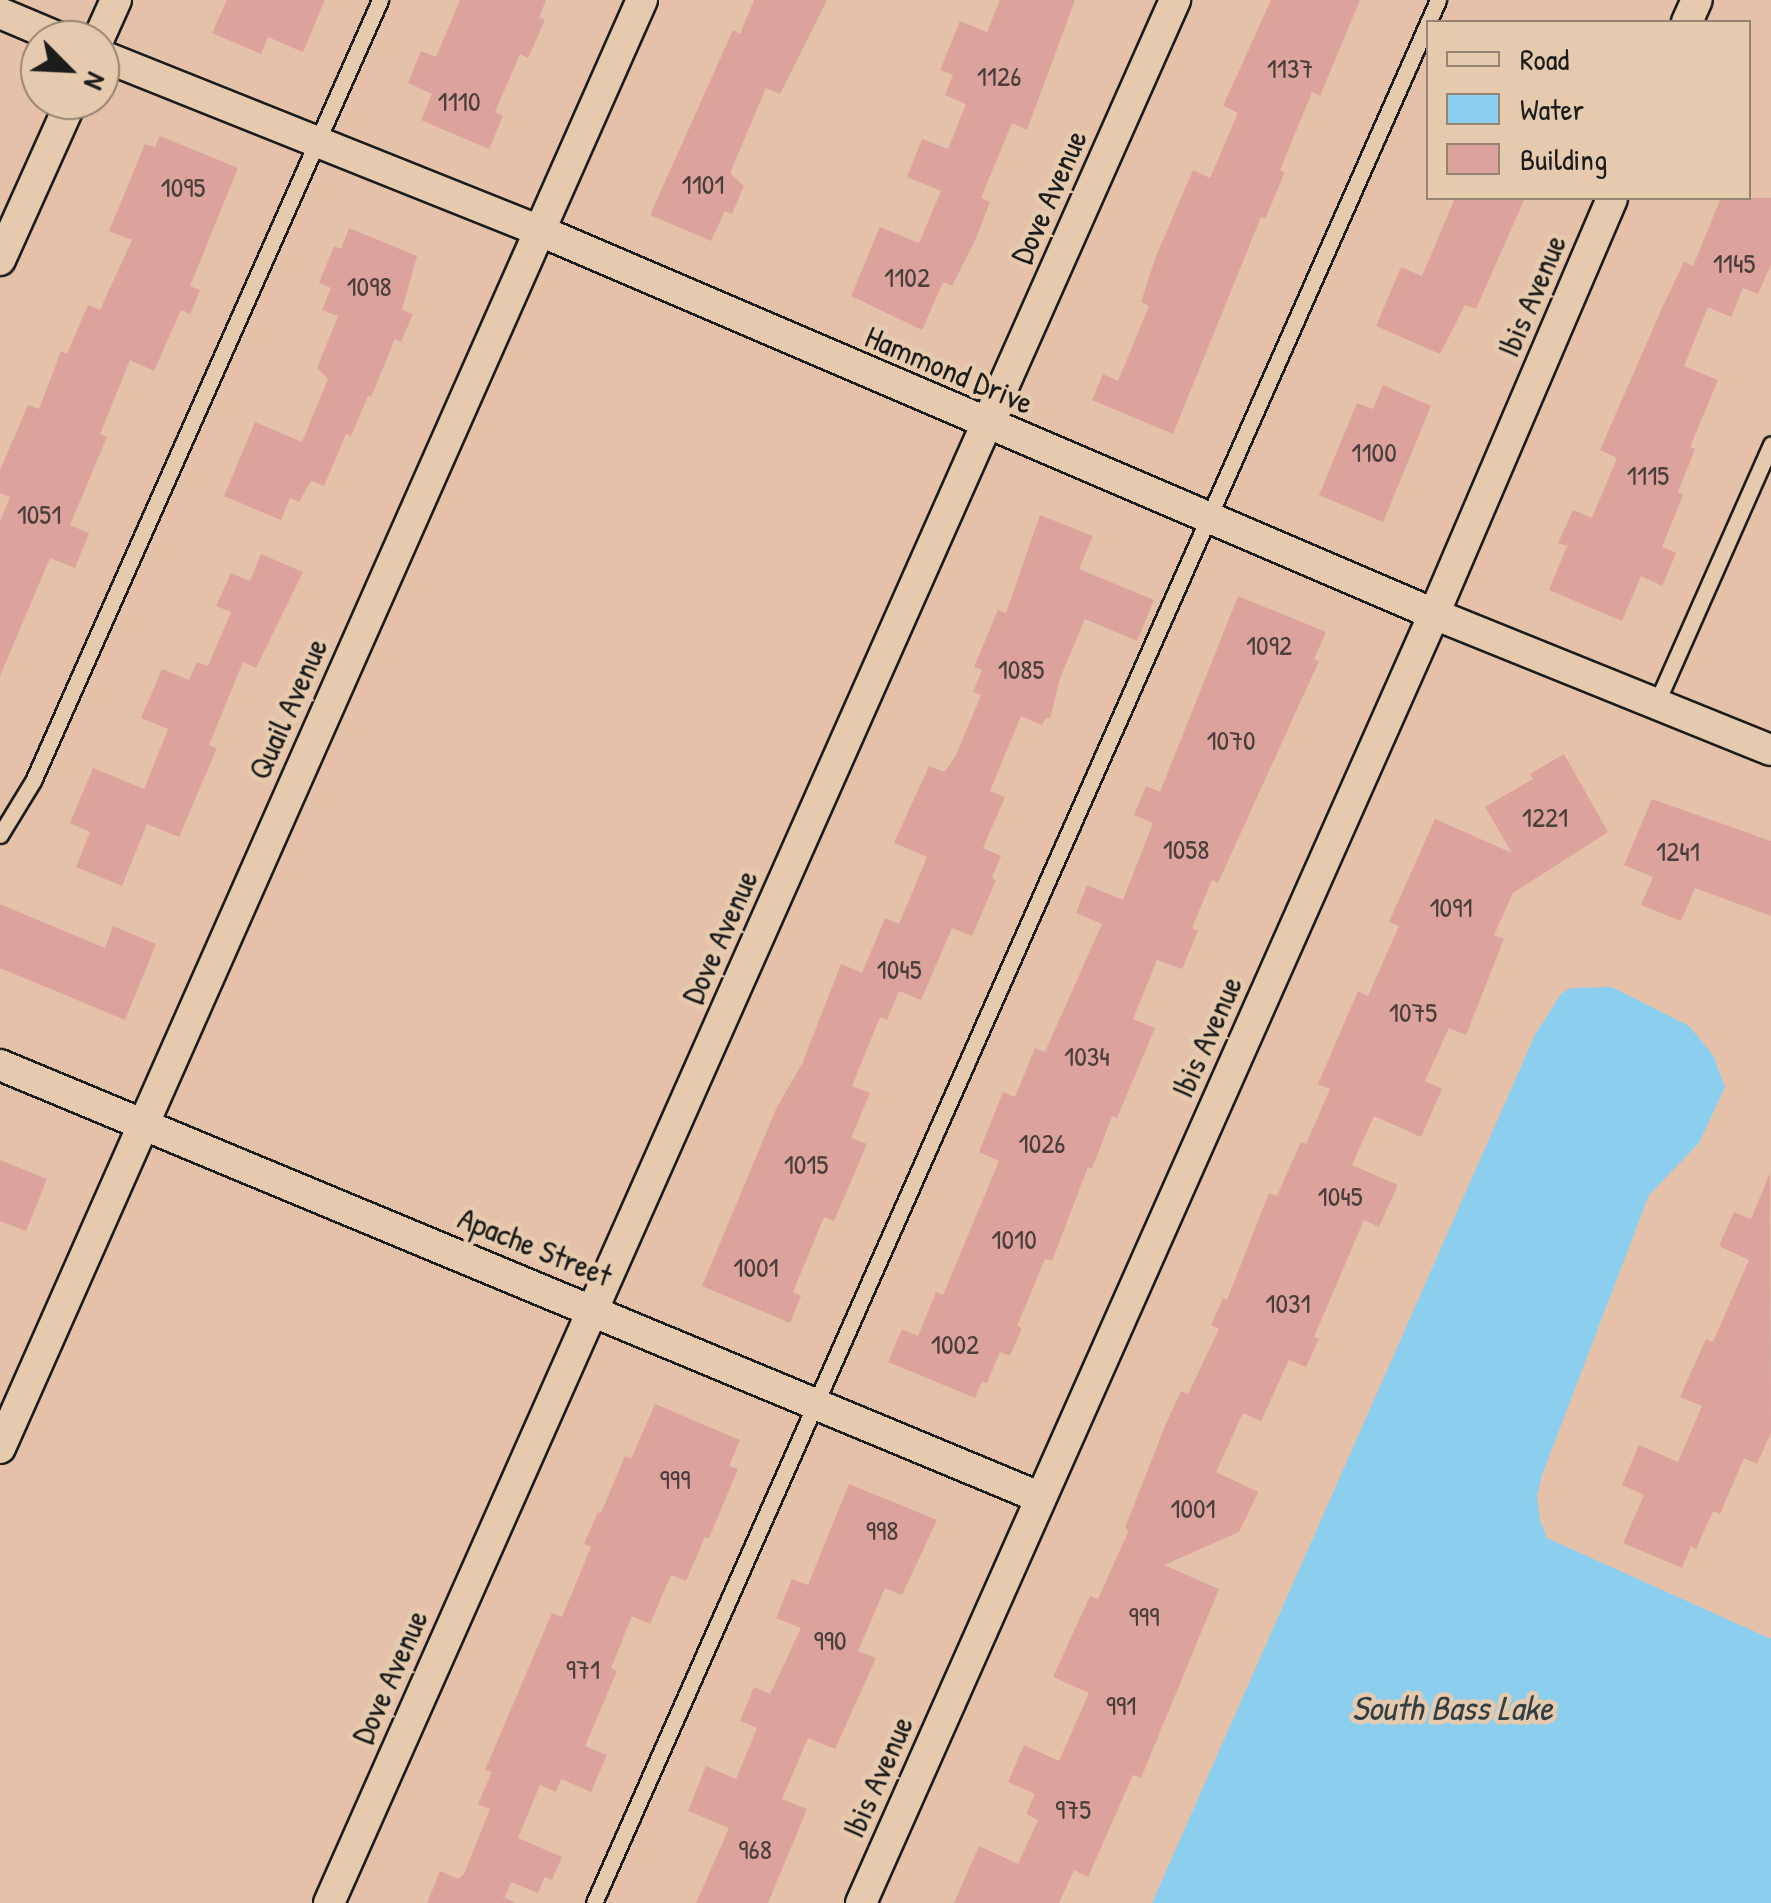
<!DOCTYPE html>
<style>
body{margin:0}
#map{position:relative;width:1771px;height:1903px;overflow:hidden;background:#e6c1aa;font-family:"Patrick Hand",sans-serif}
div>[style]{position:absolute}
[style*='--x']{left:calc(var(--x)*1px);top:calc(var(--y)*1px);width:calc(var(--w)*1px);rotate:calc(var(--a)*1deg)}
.water>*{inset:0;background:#8cceee}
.building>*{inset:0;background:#dba39c}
.roads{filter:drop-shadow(2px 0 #1c1c1c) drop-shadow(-2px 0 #1c1c1c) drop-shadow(0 2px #1c1c1c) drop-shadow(0 -2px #1c1c1c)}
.service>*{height:15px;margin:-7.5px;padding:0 7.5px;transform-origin:7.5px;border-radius:7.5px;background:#e6caad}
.minor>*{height:30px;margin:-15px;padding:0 15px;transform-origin:15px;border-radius:15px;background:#e6caad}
span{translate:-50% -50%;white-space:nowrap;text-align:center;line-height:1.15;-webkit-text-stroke:9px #e6caad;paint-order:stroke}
.number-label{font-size:28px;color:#4c3e3c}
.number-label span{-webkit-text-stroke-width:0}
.street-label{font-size:32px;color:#1c1c1c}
.water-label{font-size:35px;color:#324046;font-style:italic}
.legend{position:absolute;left:1426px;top:20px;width:325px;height:180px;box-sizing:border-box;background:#e6caad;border:2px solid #958473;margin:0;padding:12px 18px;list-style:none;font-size:30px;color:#1c1c1c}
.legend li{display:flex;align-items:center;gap:20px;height:50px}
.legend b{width:50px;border:2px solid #958473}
.north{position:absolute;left:20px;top:20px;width:100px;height:100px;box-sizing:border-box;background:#e6caad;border:2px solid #958473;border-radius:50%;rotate:114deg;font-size:28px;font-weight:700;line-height:40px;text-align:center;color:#1c1c1c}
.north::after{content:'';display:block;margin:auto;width:35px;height:45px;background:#1c1c1c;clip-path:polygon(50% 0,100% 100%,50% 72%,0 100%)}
</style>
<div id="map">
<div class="water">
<i style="clip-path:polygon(1612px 987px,1689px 1026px,1713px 1055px,1725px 1087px,1699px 1143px,1649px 1195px,1542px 1475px,1537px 1496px,1540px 1520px,1547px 1538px,1771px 1639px,1771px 1903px,1152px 1903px,1535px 1035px,1561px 994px,1571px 988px)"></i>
</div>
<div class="building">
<i style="clip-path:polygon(227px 0,325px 0,303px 52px,268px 37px,261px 54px,212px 33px)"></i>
<i style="clip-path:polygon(460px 0,546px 0,539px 18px,545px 20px,528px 58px,520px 54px,495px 112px,503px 116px,489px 149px,421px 120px,432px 94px,408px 83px,421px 51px,436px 57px)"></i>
<i style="clip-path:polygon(754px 0,827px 0,780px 94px,766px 88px,730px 173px,744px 186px,732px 214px,725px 211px,711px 241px,650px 215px,733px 30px,740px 34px)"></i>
<i style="clip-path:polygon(1000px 0,1075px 0,1027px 130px,1012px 123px,981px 198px,990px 202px,974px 243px,952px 286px,943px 282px,922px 330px,851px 296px,880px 227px,919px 243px,941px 191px,907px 177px,922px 139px,948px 149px,966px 104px,945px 95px,953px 75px,940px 70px,960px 21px,987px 32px)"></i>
<i style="clip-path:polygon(1271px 0,1360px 0,1320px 96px,1312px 92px,1280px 170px,1285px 172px,1265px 219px,1261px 217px,1173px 434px,1092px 400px,1103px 374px,1118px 381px,1149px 306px,1141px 302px,1156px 256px,1193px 170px,1210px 178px,1238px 113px,1223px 106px)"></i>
<i style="clip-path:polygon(160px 136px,238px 168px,190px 286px,200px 290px,190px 314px,181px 310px,154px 371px,130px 360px,100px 434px,107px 437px,70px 525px,89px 533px,75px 568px,50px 558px,0 676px,0 522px,10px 497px,0 493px,0 470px,28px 405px,39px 409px,61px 351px,67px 354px,88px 305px,100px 310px,132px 240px,109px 231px,145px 144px,155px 147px)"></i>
<i style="clip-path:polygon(1455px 198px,1525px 198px,1476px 309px,1465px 305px,1440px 354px,1376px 326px,1401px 267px,1422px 276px)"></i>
<i style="clip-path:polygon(1721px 198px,1771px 198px,1771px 265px,1758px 294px,1743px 288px,1731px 317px,1708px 307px,1684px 366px,1718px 380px,1690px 447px,1695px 449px,1678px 492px,1683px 495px,1662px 547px,1676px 553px,1662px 586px,1641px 576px,1622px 621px,1549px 590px,1567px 546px,1558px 543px,1573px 510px,1592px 518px,1617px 458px,1600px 450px,1662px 308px,1684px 262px,1693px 266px)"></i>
<i style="clip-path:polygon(349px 228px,417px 256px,402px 310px,413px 314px,401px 342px,395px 339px,371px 397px,368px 396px,351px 436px,346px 434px,324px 486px,311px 481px,299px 502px,290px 498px,281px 520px,224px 496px,255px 422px,302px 442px,328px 379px,317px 368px,338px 316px,322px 310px,331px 288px,319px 283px,334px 246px,341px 249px)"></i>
<i style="clip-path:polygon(1383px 385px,1431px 406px,1383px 522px,1319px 495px,1357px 403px,1373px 409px)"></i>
<i style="clip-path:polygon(1040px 515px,1093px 536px,1079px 569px,1154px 600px,1137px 641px,1085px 619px,1060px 678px,1050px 719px,1046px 718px,1042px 725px,1021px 716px,990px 791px,1005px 797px,983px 848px,1001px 856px,992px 877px,996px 880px,972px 936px,952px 928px,921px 1000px,899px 991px,887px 1020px,880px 1017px,852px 1086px,870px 1093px,851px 1138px,867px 1144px,834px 1221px,824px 1217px,793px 1292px,801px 1296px,790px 1323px,702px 1286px,777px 1107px,802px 1064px,841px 964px,862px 973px,885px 918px,899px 924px,927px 857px,894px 843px,929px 766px,945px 772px,956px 755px,981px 695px,973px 692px,982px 670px,974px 667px,998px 610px,1006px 613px)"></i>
<i style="clip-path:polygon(261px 554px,303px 572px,256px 668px,243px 662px,209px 745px,217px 748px,179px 837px,147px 824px,122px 886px,76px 867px,90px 832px,70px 823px,93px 768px,144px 789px,168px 729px,141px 718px,162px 669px,189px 680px,197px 662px,208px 666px,231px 612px,216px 606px,231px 573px,250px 581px)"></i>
<i style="clip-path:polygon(1238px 596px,1326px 632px,1314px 659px,1319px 661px,1218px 883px,1212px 880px,1192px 928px,1198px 931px,1182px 969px,1157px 960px,1133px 1019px,1155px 1028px,1117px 1118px,1112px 1116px,1092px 1169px,1088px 1167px,1052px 1261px,1045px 1259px,1017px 1326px,1022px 1328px,1010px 1356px,1000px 1352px,987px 1383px,982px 1382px,975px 1398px,888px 1362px,902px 1329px,918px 1336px,936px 1292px,943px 1295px,999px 1161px,979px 1152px,1003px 1092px,1015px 1097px,1035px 1048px,1045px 1052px,1102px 924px,1076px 913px,1087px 885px,1123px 900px,1153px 823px,1134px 815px,1146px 786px,1160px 792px)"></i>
<i style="clip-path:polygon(1564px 754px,1608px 832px,1513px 893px,1494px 935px,1504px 939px,1466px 1035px,1449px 1028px,1425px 1081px,1442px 1089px,1421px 1137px,1374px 1116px,1352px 1165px,1398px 1185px,1379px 1227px,1364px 1220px,1314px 1337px,1319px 1339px,1306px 1367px,1289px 1360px,1261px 1421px,1243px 1413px,1216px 1472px,1258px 1492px,1239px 1532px,1164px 1565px,1219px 1589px,1141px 1778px,1133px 1775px,1088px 1877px,1074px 1870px,1059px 1903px,954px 1903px,979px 1846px,1018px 1864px,1038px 1820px,1026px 1814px,1035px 1794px,1008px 1782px,1024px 1745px,1059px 1761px,1089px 1693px,1053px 1677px,1090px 1596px,1098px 1599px,1129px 1530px,1125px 1528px,1165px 1426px,1181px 1391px,1188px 1394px,1219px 1329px,1211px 1325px,1223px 1298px,1227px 1300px,1269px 1193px,1277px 1196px,1301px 1142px,1306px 1144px,1330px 1089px,1318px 1084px,1358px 991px,1368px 996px,1399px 926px,1389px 922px,1435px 819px,1512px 853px,1485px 807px,1533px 779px,1530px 774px)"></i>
<i style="clip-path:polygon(1652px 799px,1771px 841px,1771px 916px,1695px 888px,1681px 921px,1641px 905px,1653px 877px,1624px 865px)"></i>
<i style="clip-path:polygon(0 904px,105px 948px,113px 926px,156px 944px,125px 1020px,0 968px)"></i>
<i style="clip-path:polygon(0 1160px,47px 1179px,26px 1231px,0 1221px)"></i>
<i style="clip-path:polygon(1770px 1173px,1771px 1433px,1757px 1464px,1744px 1458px,1720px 1514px,1713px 1511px,1696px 1549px,1691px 1546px,1682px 1568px,1623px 1543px,1644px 1495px,1622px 1485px,1639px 1445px,1678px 1462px,1702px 1406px,1680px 1397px,1706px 1339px,1713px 1342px,1749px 1260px,1719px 1246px,1734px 1212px,1751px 1219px)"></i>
<i style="clip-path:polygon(655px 1404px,740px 1440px,729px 1466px,738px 1469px,709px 1538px,705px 1537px,686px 1581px,671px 1575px,650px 1624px,632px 1616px,611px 1668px,617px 1671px,585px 1746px,607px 1755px,591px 1792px,561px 1779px,556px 1792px,540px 1785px,518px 1838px,562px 1857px,552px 1880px,545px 1877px,538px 1893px,511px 1882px,505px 1897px,499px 1895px,516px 1903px,427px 1903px,440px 1871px,458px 1879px,464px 1874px,490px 1809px,478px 1804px,492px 1772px,485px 1770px,552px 1613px,562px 1617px,591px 1547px,584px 1544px,598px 1512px,601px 1513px,625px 1456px,631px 1459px)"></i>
<i style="clip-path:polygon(849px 1484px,937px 1520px,902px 1595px,885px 1588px,858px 1651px,876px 1658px,835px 1749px,808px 1738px,782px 1799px,807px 1809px,768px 1903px,696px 1903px,729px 1828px,688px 1811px,706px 1766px,736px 1779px,757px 1728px,740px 1721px,754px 1687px,770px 1694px,801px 1628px,776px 1618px,792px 1579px,808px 1585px)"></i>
</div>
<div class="roads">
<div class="service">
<i style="--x:1656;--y:704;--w:284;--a:-66.1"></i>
<i style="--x:0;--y:835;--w:63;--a:-58.6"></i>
<i style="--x:33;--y:781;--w:855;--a:-66.04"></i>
<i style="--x:594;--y:1903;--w:2082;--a:-66.08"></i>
</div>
<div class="minor">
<i style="--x:0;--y:13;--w:69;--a:22.9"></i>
<i style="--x:1687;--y:22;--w:24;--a:-66"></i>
<i style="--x:98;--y:40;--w:44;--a:-65.8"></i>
<i style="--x:100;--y:55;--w:472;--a:21.8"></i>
<i style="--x:538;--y:230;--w:975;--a:23.2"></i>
<i style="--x:1434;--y:614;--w:363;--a:22"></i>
<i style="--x:0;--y:260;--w:175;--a:-65.8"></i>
<i style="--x:0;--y:1065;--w:1127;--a:22.58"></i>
<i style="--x:0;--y:1448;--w:1584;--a:-66.09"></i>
<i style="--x:329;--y:1903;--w:2083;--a:-66.03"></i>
<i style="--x:861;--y:1903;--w:1411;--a:-66.03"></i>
<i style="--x:1434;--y:614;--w:452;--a:-66.8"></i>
</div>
</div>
<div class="number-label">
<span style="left:1290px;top:68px">1137</span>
<span style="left:999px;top:76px">1126</span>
<span style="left:459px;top:101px">1110</span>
<span style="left:703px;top:184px">1101</span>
<span style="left:183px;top:187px">1095</span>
<span style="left:1734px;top:263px">1145</span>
<span style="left:907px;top:277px">1102</span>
<span style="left:369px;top:286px">1098</span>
<span style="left:1374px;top:452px">1100</span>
<span style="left:1648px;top:475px">1115</span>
<span style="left:39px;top:514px">1051</span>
<span style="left:1269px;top:645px">1092</span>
<span style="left:1021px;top:669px">1085</span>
<span style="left:1231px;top:740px">1070</span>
<span style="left:1545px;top:817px">1221</span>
<span style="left:1186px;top:849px">1058</span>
<span style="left:1678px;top:851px">1241</span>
<span style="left:1451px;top:907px">1091</span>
<span style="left:899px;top:969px">1045</span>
<span style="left:1413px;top:1012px">1075</span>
<span style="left:1087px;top:1056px">1034</span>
<span style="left:1042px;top:1143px">1026</span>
<span style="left:806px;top:1164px">1015</span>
<span style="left:1340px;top:1196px">1045</span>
<span style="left:1014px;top:1239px">1010</span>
<span style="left:756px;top:1267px">1001</span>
<span style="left:1288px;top:1303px">1031</span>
<span style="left:955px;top:1344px">1002</span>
<span style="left:675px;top:1479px">999</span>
<span style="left:1193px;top:1508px">1001</span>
<span style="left:882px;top:1530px">998</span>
<span style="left:1144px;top:1616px">999</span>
<span style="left:830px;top:1640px">990</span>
<span style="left:583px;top:1669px">971</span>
<span style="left:1121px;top:1705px">991</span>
<span style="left:1073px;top:1809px">975</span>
<span style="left:755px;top:1849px">968</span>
</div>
<div class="street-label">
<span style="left:1049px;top:197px;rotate:-66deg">Dove Avenue</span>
<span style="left:1532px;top:296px;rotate:-67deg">Ibis Avenue</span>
<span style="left:949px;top:370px;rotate:23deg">Hammond Drive</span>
<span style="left:288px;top:709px;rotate:-66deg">Quail Avenue</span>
<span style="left:720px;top:937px;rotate:-66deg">Dove Avenue</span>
<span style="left:1207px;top:1037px;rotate:-66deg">Ibis Avenue</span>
<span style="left:535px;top:1247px;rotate:22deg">Apache Street</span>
<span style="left:390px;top:1677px;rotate:-66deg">Dove Avenue</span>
<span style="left:878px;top:1777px;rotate:-66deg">Ibis Avenue</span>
</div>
<div class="water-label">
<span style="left:1452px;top:1708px">South Bass Lake</span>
</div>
<ul class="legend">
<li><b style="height:12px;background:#e6caad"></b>Road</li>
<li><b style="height:28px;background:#8cceee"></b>Water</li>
<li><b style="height:28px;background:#dba39c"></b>Building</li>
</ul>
<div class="north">N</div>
</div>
